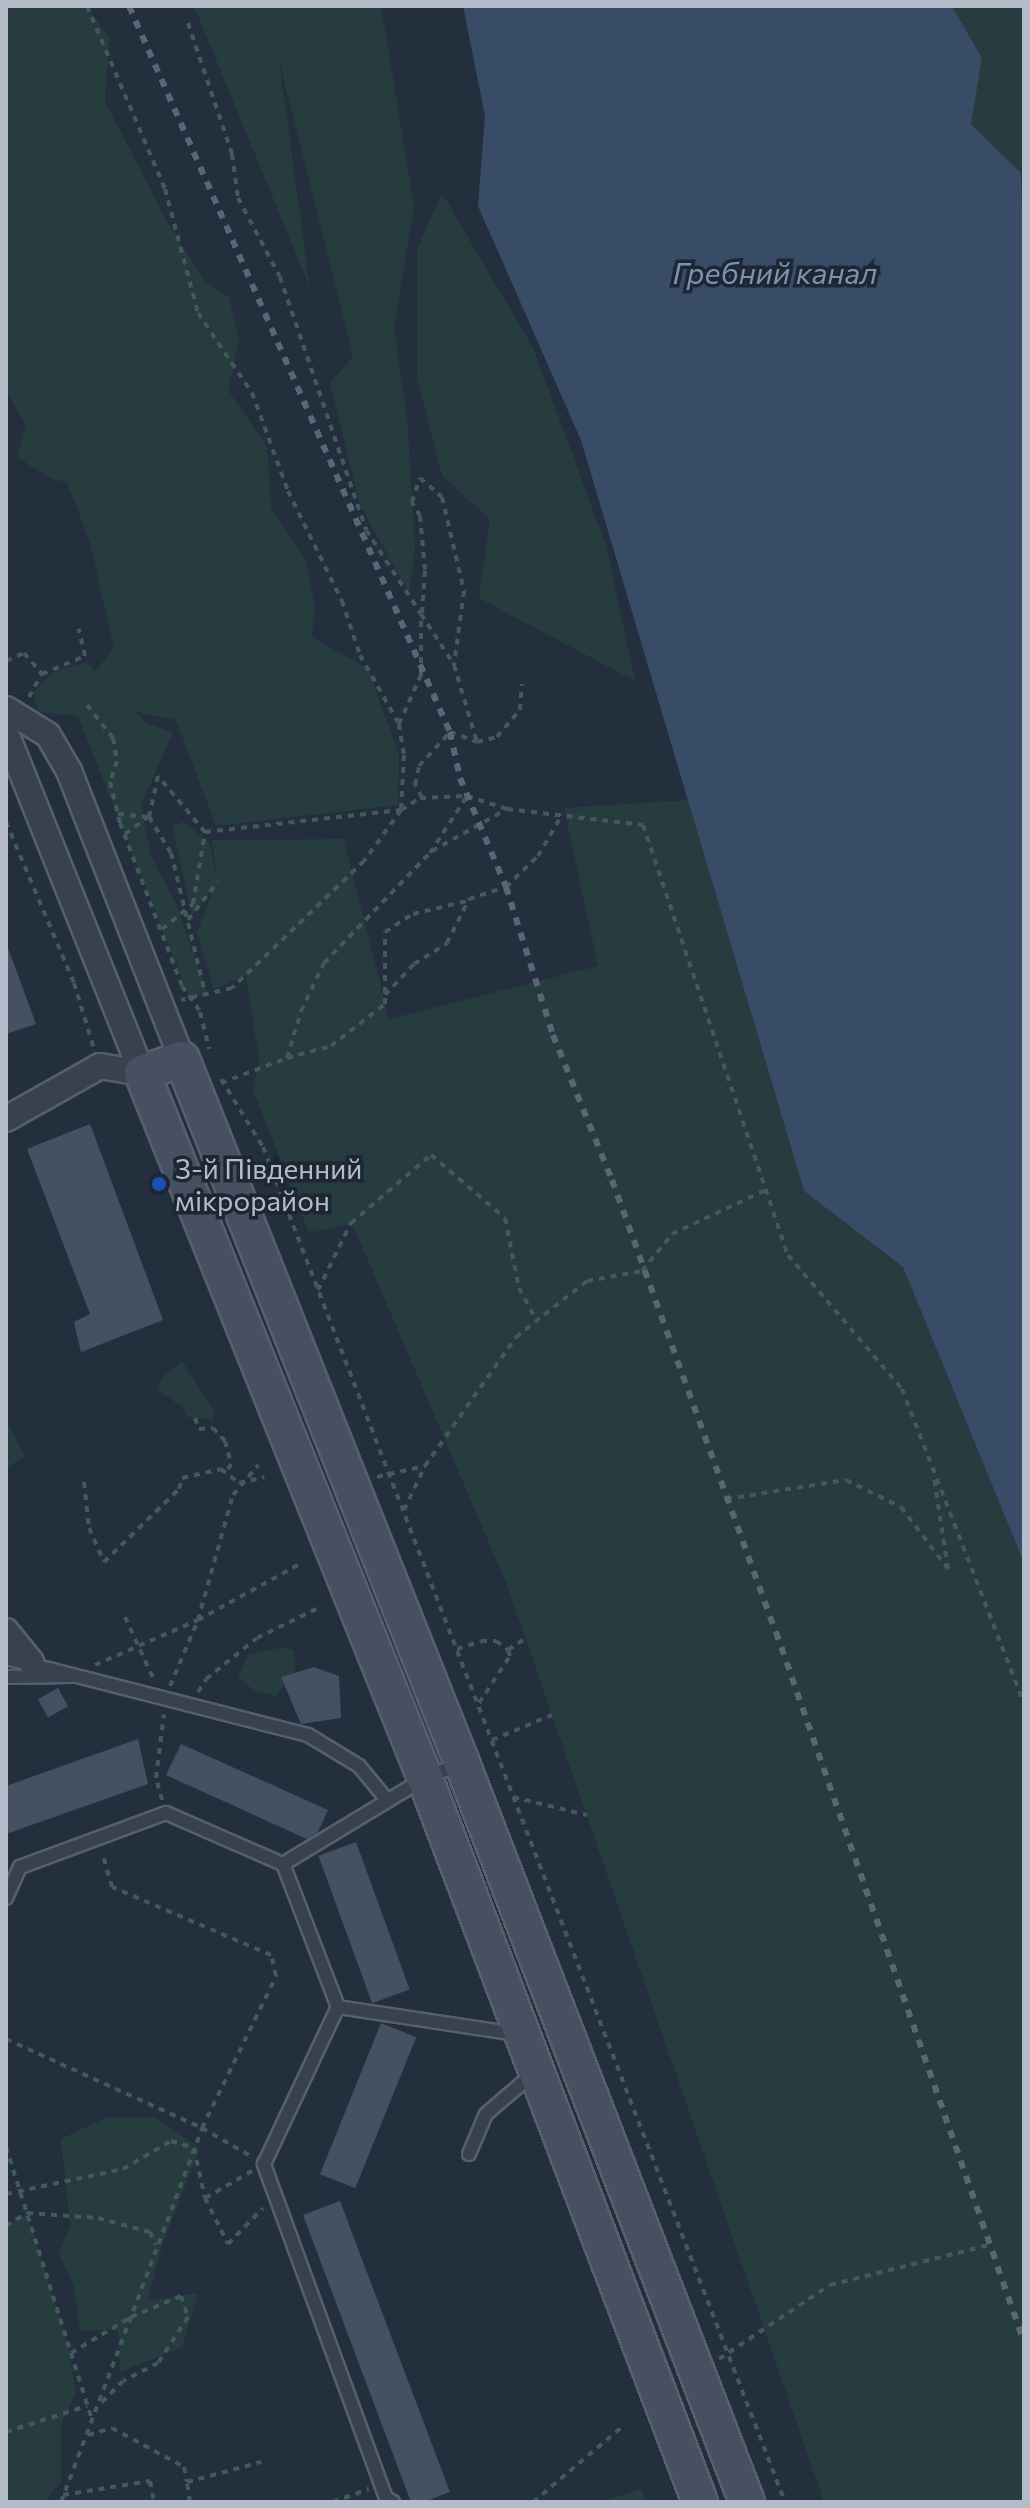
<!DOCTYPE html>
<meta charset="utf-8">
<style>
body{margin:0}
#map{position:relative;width:1030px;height:2508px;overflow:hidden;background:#242f3e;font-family:Commissioner,sans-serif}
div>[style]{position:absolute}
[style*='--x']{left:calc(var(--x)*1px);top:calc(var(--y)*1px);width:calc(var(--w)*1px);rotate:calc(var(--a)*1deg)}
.green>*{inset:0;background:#263c3f}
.water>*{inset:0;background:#394c67}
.building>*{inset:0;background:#455162;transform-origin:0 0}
.path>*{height:4px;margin-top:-2px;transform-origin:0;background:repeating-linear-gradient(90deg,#44595c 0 6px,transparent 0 12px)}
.roads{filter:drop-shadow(2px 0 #565f6c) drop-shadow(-2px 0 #565f6c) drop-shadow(0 2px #565f6c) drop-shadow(0 -2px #565f6c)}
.lane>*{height:12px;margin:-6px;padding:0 6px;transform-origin:6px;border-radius:6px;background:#38414e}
.street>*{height:24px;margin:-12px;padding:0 12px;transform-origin:12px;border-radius:12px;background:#38414e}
.secondary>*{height:34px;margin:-17px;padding:0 17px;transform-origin:17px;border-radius:17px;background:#465061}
.rail>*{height:6px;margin-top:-3px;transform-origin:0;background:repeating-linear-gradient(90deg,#5a6575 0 8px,transparent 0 16px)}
.dots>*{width:22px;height:22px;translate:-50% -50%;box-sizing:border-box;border:4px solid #1d2633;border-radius:50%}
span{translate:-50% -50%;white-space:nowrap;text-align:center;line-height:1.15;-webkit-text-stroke:7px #1d2633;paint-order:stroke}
.poi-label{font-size:28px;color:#b4bcc9}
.left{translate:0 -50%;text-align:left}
.water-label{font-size:30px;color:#7c92b1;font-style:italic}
.frame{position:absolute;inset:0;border:8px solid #b4bcc9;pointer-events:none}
</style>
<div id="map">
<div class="green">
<i style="clip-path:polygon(6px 6px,87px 6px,109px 38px,105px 101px,166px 220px,205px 281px,229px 297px,239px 339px,228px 390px,267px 447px,271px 507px,305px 560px,315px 605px,312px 637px,368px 669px,399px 755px,398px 805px,216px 826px,176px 720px,136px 712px,146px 723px,173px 732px,141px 805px,151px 856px,176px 904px,208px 995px,189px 996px,78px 716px,39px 712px,33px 693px,53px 672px,87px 662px,96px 671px,114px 647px,90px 543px,67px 482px,51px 479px,17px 457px,26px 424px,6px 392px)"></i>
<i style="clip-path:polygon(194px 6px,381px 6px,414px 205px,394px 328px,407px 417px,415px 547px,409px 593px,360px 505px,330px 383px,353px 357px,279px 61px,310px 288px)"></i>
<i style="clip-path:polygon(952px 6px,1024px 6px,1024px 284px,1021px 173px,971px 124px,982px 58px)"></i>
<i style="clip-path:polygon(442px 193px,533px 348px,606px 545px,635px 681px,479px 598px,490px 519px,442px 476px,417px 378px,417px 249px)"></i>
<i style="clip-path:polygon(688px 800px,804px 1191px,903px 1267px,1024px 1563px,1024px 2502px,824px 2502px,507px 1585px,352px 1223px,309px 1233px,253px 1090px,259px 1060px,246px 976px,214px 989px,197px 933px,214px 887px,192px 915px,172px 826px,183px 822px,210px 843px,217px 882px,212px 840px,344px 839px,389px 1019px,598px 966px,564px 808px)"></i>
<i style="clip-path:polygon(182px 1361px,214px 1410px,213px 1420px,187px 1417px,184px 1408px,157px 1390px,163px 1377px)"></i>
<i style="clip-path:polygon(6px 1420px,25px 1456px,6px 1468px)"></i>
<i style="clip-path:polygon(283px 1647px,294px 1651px,295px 1669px,276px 1696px,254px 1690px,238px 1678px,248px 1655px)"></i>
<i style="clip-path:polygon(107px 2117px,155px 2117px,200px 2148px,163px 2243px,147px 2301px,198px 2293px,182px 2347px,120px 2372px,118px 2330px,80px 2330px,74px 2288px,59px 2254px,70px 2225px,61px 2139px)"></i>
<i style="clip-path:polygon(27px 2213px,68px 2344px,76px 2392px,61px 2425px,61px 2482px,45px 2502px,6px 2502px,6px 2227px)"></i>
<i style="clip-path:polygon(641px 2489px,646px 2502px,611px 2502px,610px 2499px)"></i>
</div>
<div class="water">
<i style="clip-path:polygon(463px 6px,952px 6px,982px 58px,971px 124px,1021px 173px,1024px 284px,1024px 1563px,903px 1267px,804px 1191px,581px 440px,478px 206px,485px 116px)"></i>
</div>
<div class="building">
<i style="clip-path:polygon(8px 948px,36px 1024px,6px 1034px,6px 949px)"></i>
<i style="clip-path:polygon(90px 1124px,163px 1320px,81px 1352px,74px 1322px,90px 1314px,27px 1149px)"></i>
<i style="clip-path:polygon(314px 1667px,339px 1676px,341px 1718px,301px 1724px,281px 1677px)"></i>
<i style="left:58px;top:1688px;width:21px;height:23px;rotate:61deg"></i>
<i style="clip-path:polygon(138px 1739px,148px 1784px,6px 1834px,6px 1786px)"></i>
<i style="clip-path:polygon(181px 1744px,328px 1810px,318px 1832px,307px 1839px,166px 1775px)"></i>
<i style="left:356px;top:1842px;width:157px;height:40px;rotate:70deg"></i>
<i style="left:381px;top:2023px;width:38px;height:163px;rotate:22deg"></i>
<i style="clip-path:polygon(340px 2201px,450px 2492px,424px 2502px,411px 2502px,303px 2215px)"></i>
</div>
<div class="path">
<i style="--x:87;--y:6;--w:199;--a:66.9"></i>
<i style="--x:165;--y:189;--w:128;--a:75.1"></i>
<i style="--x:198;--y:313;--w:97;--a:56"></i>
<i style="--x:252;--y:393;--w:104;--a:69.8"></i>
<i style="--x:288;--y:491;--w:123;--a:63.9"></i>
<i style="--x:342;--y:601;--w:57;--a:71.6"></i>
<i style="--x:360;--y:655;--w:79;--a:60.5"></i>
<i style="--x:399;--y:724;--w:31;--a:81"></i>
<i style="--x:404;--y:755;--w:55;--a:93.1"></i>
<i style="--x:401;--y:810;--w:63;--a:126"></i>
<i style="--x:364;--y:861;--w:183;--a:136.1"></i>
<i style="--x:232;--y:988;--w:52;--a:166.8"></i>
<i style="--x:188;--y:23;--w:138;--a:71.4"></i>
<i style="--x:232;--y:154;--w:44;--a:82.2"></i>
<i style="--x:238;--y:198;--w:89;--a:62"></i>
<i style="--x:280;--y:277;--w:267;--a:71.2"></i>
<i style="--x:366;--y:530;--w:100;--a:56.8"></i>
<i style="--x:422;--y:613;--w:43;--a:-86"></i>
<i style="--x:425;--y:570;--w:54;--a:-95.3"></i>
<i style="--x:420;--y:516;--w:16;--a:-120"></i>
<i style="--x:412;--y:502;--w:25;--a:-72"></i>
<i style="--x:420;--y:478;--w:29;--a:41"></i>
<i style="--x:442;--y:497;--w:97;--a:76.8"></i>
<i style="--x:464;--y:591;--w:75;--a:97.7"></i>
<i style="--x:454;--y:665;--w:80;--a:73.4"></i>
<i style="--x:6;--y:661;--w:20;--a:-24"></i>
<i style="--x:24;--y:653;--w:28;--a:49"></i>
<i style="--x:29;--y:697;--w:26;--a:-61"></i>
<i style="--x:42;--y:674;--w:47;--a:-22.7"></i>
<i style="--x:85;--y:656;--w:28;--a:-103"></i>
<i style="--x:87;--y:705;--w:42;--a:51.8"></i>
<i style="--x:113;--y:738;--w:23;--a:80"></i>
<i style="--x:117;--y:761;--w:22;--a:108"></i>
<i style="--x:110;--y:782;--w:42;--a:76.3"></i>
<i style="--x:120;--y:823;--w:174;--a:69.2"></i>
<i style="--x:182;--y:986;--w:32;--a:55"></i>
<i style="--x:200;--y:1012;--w:38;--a:76"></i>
<i style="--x:399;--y:724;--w:54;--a:-65.8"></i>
<i style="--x:421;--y:675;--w:61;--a:-90"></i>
<i style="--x:421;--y:614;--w:59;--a:56.9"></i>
<i style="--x:422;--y:797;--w:14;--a:-120"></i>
<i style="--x:415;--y:785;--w:19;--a:-78"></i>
<i style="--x:419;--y:766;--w:46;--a:-47.6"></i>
<i style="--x:450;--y:732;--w:29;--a:20"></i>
<i style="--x:477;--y:742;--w:21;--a:-14"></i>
<i style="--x:497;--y:737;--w:35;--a:-50"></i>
<i style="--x:520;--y:710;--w:26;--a:-86"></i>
<i style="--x:118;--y:814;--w:31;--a:6"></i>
<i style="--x:6;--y:822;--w:175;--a:67.1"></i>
<i style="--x:74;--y:983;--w:69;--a:73.1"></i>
<i style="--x:205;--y:832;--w:73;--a:-130"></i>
<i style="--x:158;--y:776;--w:42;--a:102.4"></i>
<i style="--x:149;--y:817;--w:42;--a:58.6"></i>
<i style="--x:171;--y:853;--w:144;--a:76.3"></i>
<i style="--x:125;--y:834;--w:27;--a:-36"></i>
<i style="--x:432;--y:851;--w:86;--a:-29.2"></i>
<i style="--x:188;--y:920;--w:49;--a:-52.4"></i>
<i style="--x:162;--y:929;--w:40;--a:-39"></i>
<i style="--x:193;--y:904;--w:73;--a:-80.5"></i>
<i style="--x:205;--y:832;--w:197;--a:-6.4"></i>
<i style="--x:401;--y:810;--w:22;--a:-32"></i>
<i style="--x:420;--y:798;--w:47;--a:-2.4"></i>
<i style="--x:467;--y:796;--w:42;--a:18"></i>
<i style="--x:507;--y:809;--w:137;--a:6.7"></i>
<i style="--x:643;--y:825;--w:454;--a:71.4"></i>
<i style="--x:788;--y:1255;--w:176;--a:49.6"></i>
<i style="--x:902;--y:1389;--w:337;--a:68.8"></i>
<i style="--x:385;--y:993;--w:61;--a:-90"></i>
<i style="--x:385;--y:932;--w:33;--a:-33"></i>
<i style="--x:413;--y:914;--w:56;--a:-13.5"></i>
<i style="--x:287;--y:1058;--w:46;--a:-15.3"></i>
<i style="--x:331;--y:1046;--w:68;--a:-37.9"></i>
<i style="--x:385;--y:1004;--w:9;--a:-90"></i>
<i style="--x:385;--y:995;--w:42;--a:-46.9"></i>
<i style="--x:414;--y:964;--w:39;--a:-32"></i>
<i style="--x:447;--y:943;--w:49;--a:-63.4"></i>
<i style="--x:469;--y:899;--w:39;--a:-18"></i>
<i style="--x:506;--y:887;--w:45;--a:-44.1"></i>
<i style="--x:538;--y:856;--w:48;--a:-59.7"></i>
<i style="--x:221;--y:1079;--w:80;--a:58.3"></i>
<i style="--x:263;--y:1147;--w:1452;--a:68.93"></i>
<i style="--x:221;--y:1083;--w:71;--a:-20.7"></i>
<i style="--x:287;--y:1058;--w:49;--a:-73.4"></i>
<i style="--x:301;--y:1011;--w:53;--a:-64.4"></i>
<i style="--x:324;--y:963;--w:153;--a:-46.1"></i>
<i style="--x:430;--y:853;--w:68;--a:-57"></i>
<i style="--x:318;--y:1290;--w:75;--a:-63.8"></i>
<i style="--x:351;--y:1223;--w:105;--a:-40.4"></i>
<i style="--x:431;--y:1155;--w:97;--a:40.4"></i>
<i style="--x:505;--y:1218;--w:71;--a:78.7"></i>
<i style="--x:519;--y:1288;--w:36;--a:62"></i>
<i style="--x:195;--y:1418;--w:12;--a:70"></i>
<i style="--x:199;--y:1429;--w:14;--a:-4"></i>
<i style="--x:213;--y:1428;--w:18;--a:47"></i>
<i style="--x:225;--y:1441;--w:24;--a:75"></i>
<i style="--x:231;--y:1464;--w:12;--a:121"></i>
<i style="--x:377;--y:1477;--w:49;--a:-12.9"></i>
<i style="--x:425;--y:1466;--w:158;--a:-54.8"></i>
<i style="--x:516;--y:1337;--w:90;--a:-38.3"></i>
<i style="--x:587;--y:1281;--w:56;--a:-10.3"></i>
<i style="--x:642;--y:1271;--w:48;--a:-51"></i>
<i style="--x:672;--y:1234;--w:104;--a:-25.1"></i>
<i style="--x:84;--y:1482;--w:46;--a:83.8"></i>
<i style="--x:89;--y:1528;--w:37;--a:66"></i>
<i style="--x:104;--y:1562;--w:105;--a:-44.2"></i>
<i style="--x:179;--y:1489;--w:11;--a:-75"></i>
<i style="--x:182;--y:1478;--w:40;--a:-13"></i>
<i style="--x:221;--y:1469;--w:23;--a:38"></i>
<i style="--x:239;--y:1483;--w:26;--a:-13"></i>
<i style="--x:726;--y:1499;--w:121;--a:-9"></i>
<i style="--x:846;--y:1480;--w:61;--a:26.1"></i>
<i style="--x:901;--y:1507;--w:78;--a:52.8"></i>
<i style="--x:948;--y:1569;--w:93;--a:-98.7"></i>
<i style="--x:404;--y:1510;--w:49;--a:-64.5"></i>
<i style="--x:125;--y:1617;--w:69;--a:65.3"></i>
<i style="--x:457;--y:1649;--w:25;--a:-18"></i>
<i style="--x:481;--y:1641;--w:15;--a:0"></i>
<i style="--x:496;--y:1641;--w:15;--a:37"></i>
<i style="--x:508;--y:1650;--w:22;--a:-34"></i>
<i style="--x:95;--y:1665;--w:112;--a:-23.6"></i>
<i style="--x:198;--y:1620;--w:114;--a:-28.8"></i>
<i style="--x:170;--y:1686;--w:72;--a:-67"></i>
<i style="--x:198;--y:1620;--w:130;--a:-74.4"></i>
<i style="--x:233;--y:1495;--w:39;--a:-50"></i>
<i style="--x:198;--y:1692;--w:15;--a:-58"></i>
<i style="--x:206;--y:1679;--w:65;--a:-38.8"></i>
<i style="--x:257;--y:1638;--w:66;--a:-26.2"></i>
<i style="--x:479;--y:1703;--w:56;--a:-56.6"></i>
<i style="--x:510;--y:1656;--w:6;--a:-108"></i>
<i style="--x:492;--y:1740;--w:65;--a:-22.6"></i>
<i style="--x:513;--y:1797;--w:76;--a:13.7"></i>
<i style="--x:162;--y:1800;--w:23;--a:-105"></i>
<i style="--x:156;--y:1778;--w:64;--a:-82.9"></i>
<i style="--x:6;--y:2039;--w:215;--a:24.4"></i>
<i style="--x:202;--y:2128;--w:58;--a:30.1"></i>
<i style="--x:6;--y:2147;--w:285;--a:72.5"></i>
<i style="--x:252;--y:2171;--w:54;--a:150.1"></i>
<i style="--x:205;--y:2198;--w:51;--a:63.4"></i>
<i style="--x:228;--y:2244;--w:50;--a:-45.8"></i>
<i style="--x:6;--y:2194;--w:120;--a:-12.1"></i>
<i style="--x:123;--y:2169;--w:56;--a:-30.3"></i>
<i style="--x:171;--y:2141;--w:24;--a:17"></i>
<i style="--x:194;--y:2148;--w:51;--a:77.6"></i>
<i style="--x:6;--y:2226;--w:25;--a:-32"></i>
<i style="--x:27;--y:2213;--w:71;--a:4"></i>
<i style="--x:98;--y:2218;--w:54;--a:15.1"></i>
<i style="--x:150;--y:2232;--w:14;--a:65"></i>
<i style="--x:71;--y:2353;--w:70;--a:-31"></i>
<i style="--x:131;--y:2317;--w:54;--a:-22.8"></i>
<i style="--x:181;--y:2296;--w:22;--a:72"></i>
<i style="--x:188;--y:2317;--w:55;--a:123.1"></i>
<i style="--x:158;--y:2363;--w:39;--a:153"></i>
<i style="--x:123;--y:2381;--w:33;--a:135"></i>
<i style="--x:719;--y:2359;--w:133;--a:-33.7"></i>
<i style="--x:830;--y:2285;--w:164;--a:-14.1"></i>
<i style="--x:6;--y:2432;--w:85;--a:-17.8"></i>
<i style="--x:88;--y:2435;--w:25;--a:-16"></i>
<i style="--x:112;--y:2428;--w:82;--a:28.4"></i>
<i style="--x:184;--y:2467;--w:15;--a:79"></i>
<i style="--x:63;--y:2495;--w:88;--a:-9.1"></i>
<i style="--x:150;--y:2481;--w:21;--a:79"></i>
<i style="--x:61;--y:2502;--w:400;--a:-69.3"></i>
<i style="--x:202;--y:2128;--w:169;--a:-64"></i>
<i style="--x:276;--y:1976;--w:22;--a:-103"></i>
<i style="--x:271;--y:1955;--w:173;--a:-156.8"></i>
<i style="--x:112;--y:1887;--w:36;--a:-106"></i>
<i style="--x:190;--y:2502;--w:20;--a:-99"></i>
<i style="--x:187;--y:2482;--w:77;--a:-15.1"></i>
<i style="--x:333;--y:2502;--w:38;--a:-20"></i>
<i style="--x:533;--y:2502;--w:116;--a:-40.1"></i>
</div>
<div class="roads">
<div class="lane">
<i style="--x:6;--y:1658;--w:312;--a:14.3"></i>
<i style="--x:308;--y:1735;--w:60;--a:31.3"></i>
<i style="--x:359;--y:1766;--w:45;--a:50.4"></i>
<i style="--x:6;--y:1677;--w:65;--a:-0.9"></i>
<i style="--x:6;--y:1898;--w:34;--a:-66"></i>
<i style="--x:20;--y:1867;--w:156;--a:-20.3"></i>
<i style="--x:166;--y:1813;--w:128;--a:23.6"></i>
<i style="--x:338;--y:2007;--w:181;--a:8.6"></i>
<i style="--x:469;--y:2154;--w:43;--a:-67"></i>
<i style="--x:486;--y:2114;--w:63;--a:-40.5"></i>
<i style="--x:393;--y:2502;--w:8;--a:-150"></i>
<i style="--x:386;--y:2498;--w:356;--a:-110.1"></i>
<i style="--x:264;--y:2164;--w:174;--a:-64.8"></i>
<i style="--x:338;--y:2007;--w:153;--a:-111"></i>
<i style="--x:283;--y:1864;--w:166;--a:-31.2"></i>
<i style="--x:425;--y:1778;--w:35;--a:-22"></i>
</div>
<div class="street">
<i style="--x:6;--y:709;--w:49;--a:31.8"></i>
<i style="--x:48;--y:735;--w:42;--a:59.7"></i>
<i style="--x:69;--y:771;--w:309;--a:68.6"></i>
<i style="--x:6;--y:733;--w:366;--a:68.2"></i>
<i style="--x:6;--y:1119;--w:108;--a:-29.4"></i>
<i style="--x:100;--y:1066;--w:43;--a:9.5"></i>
<i style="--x:6;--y:1631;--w:40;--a:51"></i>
</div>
<div class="secondary">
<i style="--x:700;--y:2502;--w:774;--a:-110.8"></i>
<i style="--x:425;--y:1778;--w:760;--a:-111.87"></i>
<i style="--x:142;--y:1073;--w:42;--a:-19.3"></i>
<i style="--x:182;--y:1059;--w:758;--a:68.31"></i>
<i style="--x:462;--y:1763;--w:792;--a:68.91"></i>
</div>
</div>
<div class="rail">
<i style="--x:129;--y:6;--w:794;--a:66.15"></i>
<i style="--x:450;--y:732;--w:47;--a:77.7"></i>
<i style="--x:460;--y:778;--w:118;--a:67.1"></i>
<i style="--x:506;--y:887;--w:155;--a:72.4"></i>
<i style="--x:553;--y:1035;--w:157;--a:67.9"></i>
<i style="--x:612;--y:1180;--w:481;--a:70.1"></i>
<i style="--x:776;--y:1632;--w:752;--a:70.75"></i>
</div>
<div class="dots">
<i style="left:159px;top:1184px;background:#1a4fb4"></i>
</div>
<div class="poi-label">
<span class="left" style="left:175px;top:1184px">3-й Південний<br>мікрорайон</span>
</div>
<div class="water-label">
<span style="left:775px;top:272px">Гребний канал</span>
</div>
<div class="frame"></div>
</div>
